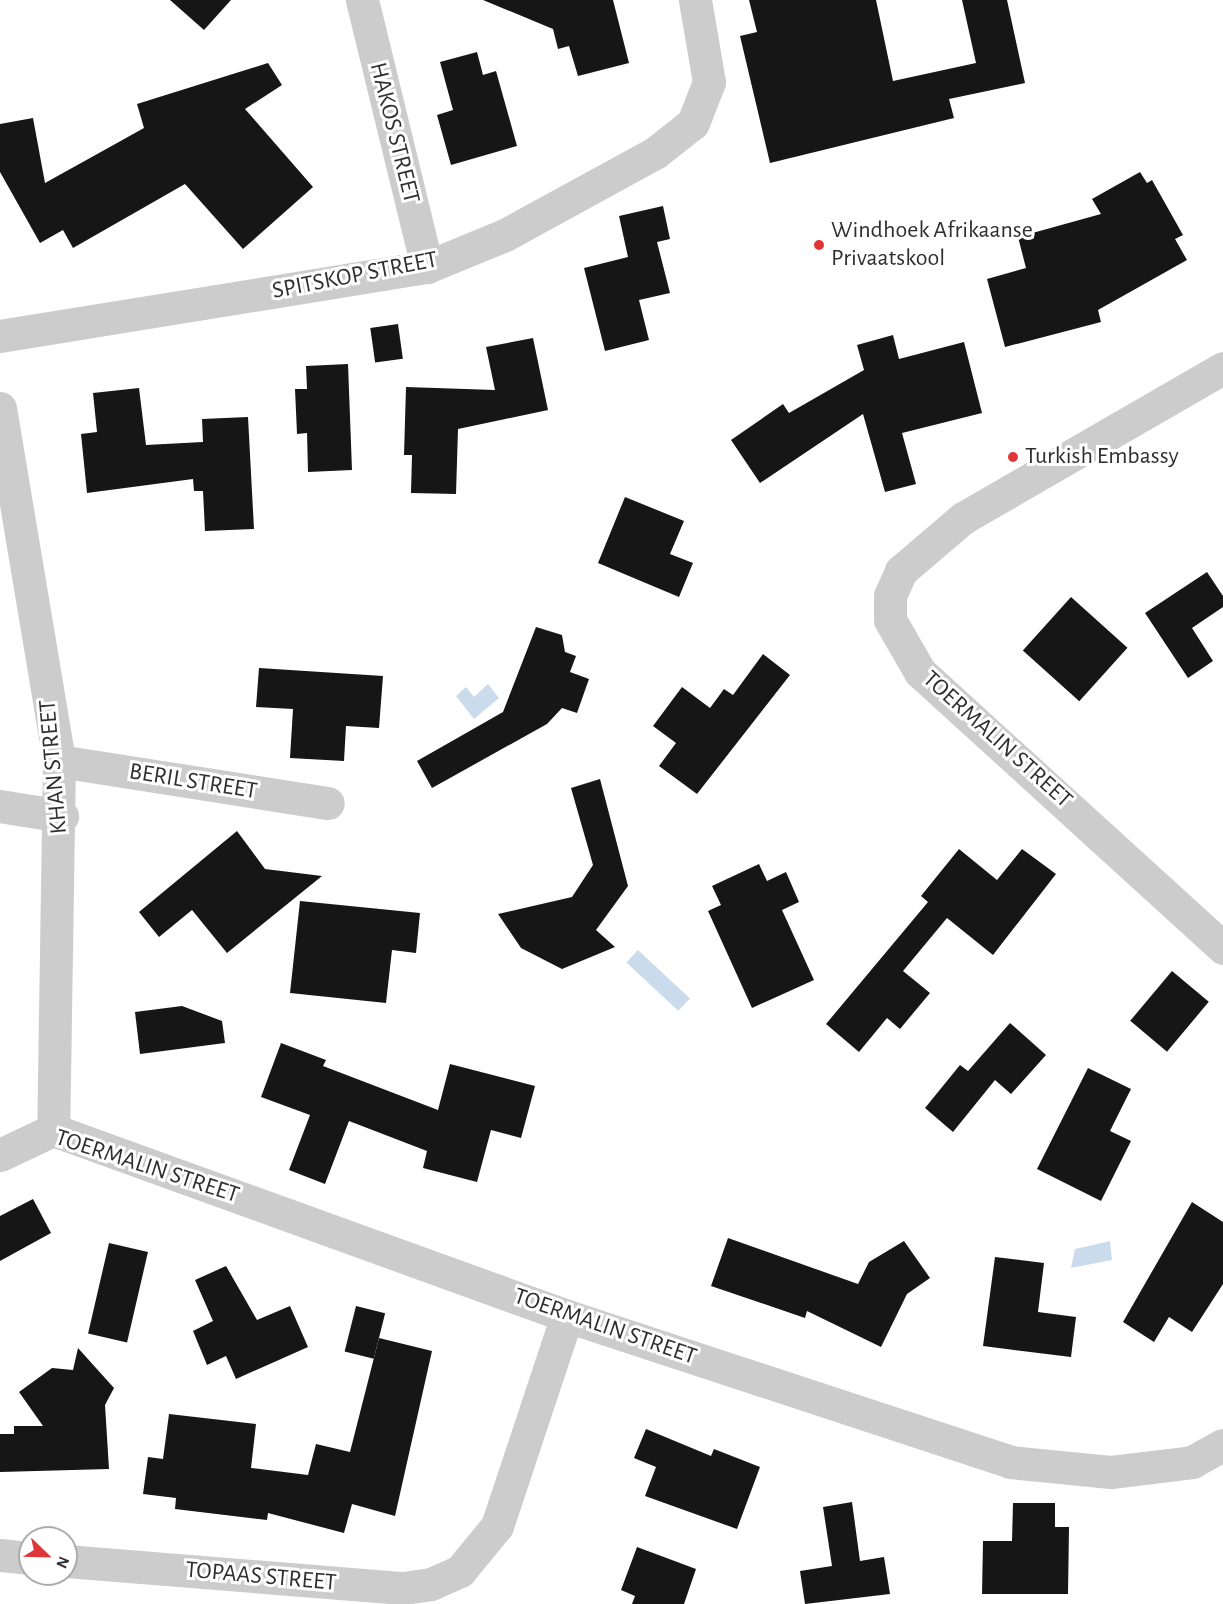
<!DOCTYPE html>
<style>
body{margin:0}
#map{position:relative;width:1223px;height:1604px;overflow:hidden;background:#fff;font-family:"Alegreya Sans",sans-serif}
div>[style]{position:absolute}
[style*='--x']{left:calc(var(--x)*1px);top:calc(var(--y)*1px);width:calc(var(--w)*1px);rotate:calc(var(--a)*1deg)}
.water>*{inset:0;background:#cadceb;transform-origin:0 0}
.building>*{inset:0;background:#161616;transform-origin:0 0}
.minor>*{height:33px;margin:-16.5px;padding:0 16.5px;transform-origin:16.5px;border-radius:16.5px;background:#ccc}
.dots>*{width:16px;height:16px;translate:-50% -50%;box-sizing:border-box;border:3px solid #fff;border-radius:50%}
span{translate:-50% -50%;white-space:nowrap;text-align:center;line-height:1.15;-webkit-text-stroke:6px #fff;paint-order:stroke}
.street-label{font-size:24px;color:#2f2f2f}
.poi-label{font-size:24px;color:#2f2f2f}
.left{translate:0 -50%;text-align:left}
.north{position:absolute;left:18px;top:1526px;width:60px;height:60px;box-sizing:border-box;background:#fff;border:2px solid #acacac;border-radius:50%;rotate:113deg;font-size:16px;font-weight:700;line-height:24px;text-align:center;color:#2f2f2f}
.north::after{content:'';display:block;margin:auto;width:21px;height:27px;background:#e03638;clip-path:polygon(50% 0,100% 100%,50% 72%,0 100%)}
</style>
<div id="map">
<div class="water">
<i style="clip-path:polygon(488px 684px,499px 698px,474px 719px,456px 696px,466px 687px,474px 697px)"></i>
<i style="left:638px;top:950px;width:71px;height:17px;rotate:43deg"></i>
<i style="clip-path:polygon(1110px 1241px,1112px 1260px,1071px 1268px,1075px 1249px)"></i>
</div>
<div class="building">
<i style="clip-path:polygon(170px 0,231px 0,204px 30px)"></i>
<i style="clip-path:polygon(483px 0,613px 0,629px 63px,578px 76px,569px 46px,558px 49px,553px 29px)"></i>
<i style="clip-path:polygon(749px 0,876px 0,893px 81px,976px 63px,962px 0,1007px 0,1025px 83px,949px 99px,954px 118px,770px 163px,740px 36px,757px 32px)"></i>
<i style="clip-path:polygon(477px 52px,483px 75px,496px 71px,517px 146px,451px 165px,437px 115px,453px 110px,440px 62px)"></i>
<i style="clip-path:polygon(268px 63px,282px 85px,245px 109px,313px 187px,243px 249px,185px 184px,73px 248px,63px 230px,40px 243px,0 172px,0 124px,33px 118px,45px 183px,144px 128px,137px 104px)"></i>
<i style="clip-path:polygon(1140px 172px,1147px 183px,1152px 180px,1183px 235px,1175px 239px,1187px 260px,1098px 310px,1101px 322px,1005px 347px,987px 279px,1026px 268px,1018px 237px,1101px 214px,1092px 199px)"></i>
<i style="clip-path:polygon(663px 206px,670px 239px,657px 242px,670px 293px,639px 300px,649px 340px,605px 351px,584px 268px,628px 257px,619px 216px)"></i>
<i style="left:398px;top:324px;width:35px;height:28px;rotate:82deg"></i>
<i style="clip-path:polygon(893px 335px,899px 359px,964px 342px,982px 413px,902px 433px,916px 484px,885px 492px,863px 414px,760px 483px,731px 440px,783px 404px,789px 413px,864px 370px,857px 345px)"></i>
<i style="clip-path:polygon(533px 338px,548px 410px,458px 429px,456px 494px,411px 493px,412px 455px,404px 455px,406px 387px,495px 390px,486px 347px)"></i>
<i style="clip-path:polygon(348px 364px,352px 470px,308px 472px,307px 433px,297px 434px,295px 389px,307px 389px,306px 366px)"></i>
<i style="clip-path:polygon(139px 388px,146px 445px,203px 442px,202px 419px,248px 417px,254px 529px,205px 531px,203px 491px,194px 491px,193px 479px,87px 493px,81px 434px,97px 432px,93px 393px)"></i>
<i style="clip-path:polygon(625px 497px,684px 521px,670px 554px,693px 563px,679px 597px,598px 563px)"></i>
<i style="clip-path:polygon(1207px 572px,1223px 596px,1223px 607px,1192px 628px,1213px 661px,1188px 678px,1145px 613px)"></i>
<i style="left:1071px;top:597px;width:76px;height:72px;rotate:42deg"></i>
<i style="clip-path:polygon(536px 627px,562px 635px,565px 652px,576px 656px,570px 672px,589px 679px,577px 713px,562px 708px,547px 724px,432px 788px,417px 761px,503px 712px)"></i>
<i style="clip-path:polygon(763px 654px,790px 675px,697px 794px,659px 766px,676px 743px,653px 726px,682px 687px,710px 708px,724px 689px,733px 695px)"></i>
<i style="clip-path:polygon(259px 668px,383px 676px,379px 728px,346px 726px,344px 761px,290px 758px,293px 709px,256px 707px)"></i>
<i style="clip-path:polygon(600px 779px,628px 886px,596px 930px,615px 947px,562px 969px,521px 948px,498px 914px,572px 897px,593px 865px,571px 788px)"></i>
<i style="clip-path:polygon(237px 831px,265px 869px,322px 876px,227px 953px,192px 910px,159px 937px,139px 912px)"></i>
<i style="clip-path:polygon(959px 849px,997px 880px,1022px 849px,1056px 874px,993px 955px,947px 918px,903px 971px,930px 993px,900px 1029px,887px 1018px,859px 1052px,826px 1024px,928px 902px,921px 896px)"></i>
<i style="clip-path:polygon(759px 864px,767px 881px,786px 872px,799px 902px,782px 910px,814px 980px,752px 1008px,708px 911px,721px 905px,712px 886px)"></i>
<i style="clip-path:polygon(300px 901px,420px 913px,416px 953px,392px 950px,386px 1003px,290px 993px)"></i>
<i style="left:1172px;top:971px;width:48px;height:65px;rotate:40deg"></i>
<i style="clip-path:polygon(182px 1006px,222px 1021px,225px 1043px,140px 1054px,135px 1012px)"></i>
<i style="clip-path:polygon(1010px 1023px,1046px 1055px,1011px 1094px,995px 1080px,953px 1132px,925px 1108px,960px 1065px,968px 1071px)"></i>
<i style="clip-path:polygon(281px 1043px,326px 1060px,323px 1066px,438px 1110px,450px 1064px,535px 1086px,521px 1138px,491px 1130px,477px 1182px,423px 1168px,427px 1151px,349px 1121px,325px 1184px,289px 1170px,310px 1115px,261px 1097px)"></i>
<i style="clip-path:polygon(1088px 1068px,1131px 1089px,1110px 1131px,1131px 1141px,1101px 1201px,1037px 1169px)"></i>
<i style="clip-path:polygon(33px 1199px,51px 1233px,0 1261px,0 1216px)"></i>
<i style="clip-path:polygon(1192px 1202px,1223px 1222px,1223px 1284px,1192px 1332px,1169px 1317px,1154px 1342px,1123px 1322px)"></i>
<i style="clip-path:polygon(728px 1238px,858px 1284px,869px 1262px,904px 1241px,930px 1278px,907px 1294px,881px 1347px,807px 1311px,805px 1318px,711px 1286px)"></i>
<i style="left:109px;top:1243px;width:40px;height:93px;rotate:13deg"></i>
<i style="clip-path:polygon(995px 1257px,1044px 1263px,1038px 1312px,1076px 1317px,1071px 1357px,983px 1346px)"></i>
<i style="clip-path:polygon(226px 1266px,257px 1320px,290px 1306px,308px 1347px,236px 1379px,226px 1356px,207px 1365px,193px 1331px,213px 1321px,195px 1280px)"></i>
<i style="left:356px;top:1306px;width:30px;height:47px;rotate:14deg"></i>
<i style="clip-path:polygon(379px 1338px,432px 1351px,395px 1516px,352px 1504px,344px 1533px,268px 1513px,267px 1520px,175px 1509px,176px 1498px,143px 1494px,148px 1457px,163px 1459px,169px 1414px,256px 1424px,251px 1468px,308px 1475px,316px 1444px,350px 1452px)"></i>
<i style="clip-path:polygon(78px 1348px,114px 1388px,105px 1405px,109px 1469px,0 1472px,0 1434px,14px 1434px,14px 1426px,43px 1426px,19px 1392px,52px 1368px,73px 1370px)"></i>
<i style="clip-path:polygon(646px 1429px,711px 1456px,714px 1449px,760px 1467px,737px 1529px,645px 1496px,656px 1467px,634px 1458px)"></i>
<i style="clip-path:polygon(852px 1502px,860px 1561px,884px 1557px,890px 1594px,805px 1604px,800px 1571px,832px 1566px,823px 1507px)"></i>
<i style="clip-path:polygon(1013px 1503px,1055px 1503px,1055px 1527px,1069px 1527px,1068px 1594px,982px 1594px,983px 1541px,1012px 1541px)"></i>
<i style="clip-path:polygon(637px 1547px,696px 1569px,684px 1604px,632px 1604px,635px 1596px,621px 1590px)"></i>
</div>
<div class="minor">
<i style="--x:362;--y:0;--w:275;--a:76.3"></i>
<i style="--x:0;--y:336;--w:433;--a:-9.2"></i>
<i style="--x:427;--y:267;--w:84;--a:-22.3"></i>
<i style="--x:505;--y:235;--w:171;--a:-28.7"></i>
<i style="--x:655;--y:153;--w:48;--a:-38.3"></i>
<i style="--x:693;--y:123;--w:44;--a:-68.7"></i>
<i style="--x:709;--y:82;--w:83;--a:-99.7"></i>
<i style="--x:1223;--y:368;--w:300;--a:150"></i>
<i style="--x:963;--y:518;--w:82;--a:139.5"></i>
<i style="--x:901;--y:571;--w:27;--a:114"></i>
<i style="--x:890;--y:596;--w:24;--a:90"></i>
<i style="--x:890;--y:620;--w:60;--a:60"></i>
<i style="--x:920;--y:672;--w:410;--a:42.3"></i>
<i style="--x:0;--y:408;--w:358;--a:80.5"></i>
<i style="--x:59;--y:761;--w:369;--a:90.9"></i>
<i style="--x:59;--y:761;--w:272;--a:8.9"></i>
<i style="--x:0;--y:806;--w:63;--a:9.2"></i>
<i style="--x:0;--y:1155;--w:59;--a:-25.3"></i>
<i style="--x:53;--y:1130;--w:547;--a:19.89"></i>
<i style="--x:567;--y:1316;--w:466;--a:18.2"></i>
<i style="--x:1010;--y:1462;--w:101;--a:5.7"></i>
<i style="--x:1111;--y:1472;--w:82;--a:-7"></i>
<i style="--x:1192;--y:1462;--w:35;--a:-29"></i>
<i style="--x:0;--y:1555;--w:30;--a:6"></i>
<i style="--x:66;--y:1561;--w:338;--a:4.6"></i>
<i style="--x:403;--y:1588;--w:28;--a:-8"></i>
<i style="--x:431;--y:1584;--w:32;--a:-24"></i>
<i style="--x:460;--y:1571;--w:58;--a:-50.6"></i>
<i style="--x:497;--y:1526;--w:221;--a:-71.6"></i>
</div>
<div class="dots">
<i style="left:819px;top:245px;background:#e03638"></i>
<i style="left:1013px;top:457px;background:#e03638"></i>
</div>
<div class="street-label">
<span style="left:394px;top:133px;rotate:76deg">HAKOS STREET</span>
<span style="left:355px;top:276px;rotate:-11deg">SPITSKOP STREET</span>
<span style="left:997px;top:740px;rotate:42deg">TOERMALIN STREET</span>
<span style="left:54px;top:767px;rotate:-95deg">KHAN STREET</span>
<span style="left:193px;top:782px;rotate:9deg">BERIL STREET</span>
<span style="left:147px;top:1167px;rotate:18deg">TOERMALIN STREET</span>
<span style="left:605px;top:1327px;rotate:19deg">TOERMALIN STREET</span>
<span style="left:261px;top:1577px;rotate:5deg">TOPAAS STREET</span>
</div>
<div class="poi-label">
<span class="left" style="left:831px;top:245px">Windhoek Afrikaanse<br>Privaatskool</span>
<span class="left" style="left:1025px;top:457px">Turkish Embassy</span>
</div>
<div class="north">N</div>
</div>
